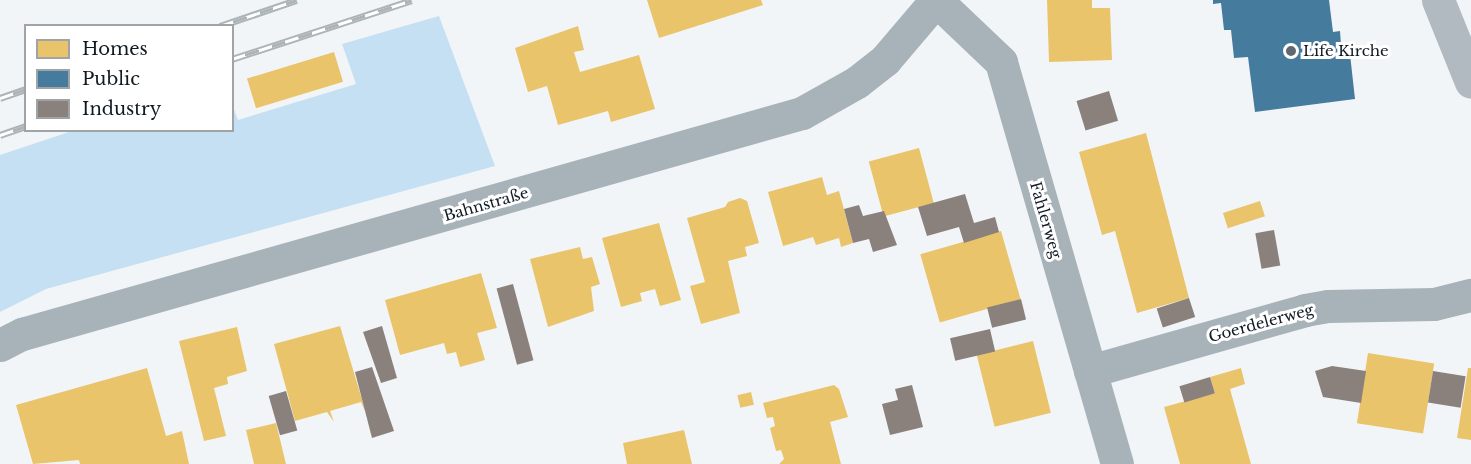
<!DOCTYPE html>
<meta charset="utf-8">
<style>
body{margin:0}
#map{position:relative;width:1471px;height:464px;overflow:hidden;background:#f2f5f8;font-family:"Libre Baskerville",serif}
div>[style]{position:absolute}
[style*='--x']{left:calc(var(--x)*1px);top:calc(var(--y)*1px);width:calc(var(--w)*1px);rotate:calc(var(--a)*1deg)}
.green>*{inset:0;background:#c5dff3}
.homes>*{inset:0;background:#e9c46a;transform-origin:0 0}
.public>*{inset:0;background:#457b9d}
.industry>*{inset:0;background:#8a817c;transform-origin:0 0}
.street>*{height:33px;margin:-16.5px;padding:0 16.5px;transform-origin:16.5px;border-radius:16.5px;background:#a8b2b9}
.secondary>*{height:33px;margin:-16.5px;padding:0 16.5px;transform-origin:16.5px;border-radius:16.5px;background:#b1bac1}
.rail>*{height:7px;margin-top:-3.5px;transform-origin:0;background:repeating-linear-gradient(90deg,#fff 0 14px,#adb4b8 0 28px);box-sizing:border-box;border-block:2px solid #adb4b8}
.dots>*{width:16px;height:16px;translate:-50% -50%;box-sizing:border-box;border:3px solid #fff;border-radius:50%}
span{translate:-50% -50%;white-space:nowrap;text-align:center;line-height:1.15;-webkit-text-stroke:6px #fff;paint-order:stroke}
.poi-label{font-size:15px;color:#111b23}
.left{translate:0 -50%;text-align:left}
.street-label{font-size:15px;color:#111b23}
.legend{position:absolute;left:24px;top:24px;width:210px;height:108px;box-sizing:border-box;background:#fff;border:2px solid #a0a4a7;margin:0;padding:8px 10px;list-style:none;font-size:18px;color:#111b23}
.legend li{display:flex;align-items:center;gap:12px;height:30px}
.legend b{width:30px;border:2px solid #a0a4a7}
</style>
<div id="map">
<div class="green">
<i style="clip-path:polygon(439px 16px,495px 166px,46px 289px,0 312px,0 155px,72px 131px,232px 130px,233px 107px,238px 120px,356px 84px,342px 44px)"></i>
</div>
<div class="homes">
<i style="clip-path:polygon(647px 0,761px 0,763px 5px,659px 38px)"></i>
<i style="clip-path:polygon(1047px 0,1092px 0,1092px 8px,1110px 8px,1112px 60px,1049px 62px)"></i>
<i style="clip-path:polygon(578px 26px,584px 50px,574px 52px,580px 72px,639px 55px,655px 109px,611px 122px,608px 111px,558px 125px,547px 86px,528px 92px,515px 48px)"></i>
<i style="left:334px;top:52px;width:31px;height:91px;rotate:73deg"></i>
<i style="clip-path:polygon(1146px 133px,1189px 298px,1137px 313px,1115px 231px,1102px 235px,1079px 152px)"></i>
<i style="left:919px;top:148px;width:57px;height:52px;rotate:75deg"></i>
<i style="clip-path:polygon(822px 177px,827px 195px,839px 191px,853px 243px,841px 247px,839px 238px,816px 245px,813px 237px,783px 246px,768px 192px)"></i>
<i style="clip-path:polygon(740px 198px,747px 201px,759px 243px,745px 247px,747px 256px,728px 261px,740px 313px,701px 324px,690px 286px,705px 282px,687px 218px,725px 207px,728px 202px)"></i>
<i style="left:1260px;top:201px;width:16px;height:39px;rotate:72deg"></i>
<i style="clip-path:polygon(659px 223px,681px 300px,660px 306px,655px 289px,640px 293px,642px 301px,621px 307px,602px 238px)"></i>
<i style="left:1001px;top:231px;width:71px;height:84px;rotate:74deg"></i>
<i style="clip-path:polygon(580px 247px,583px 259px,592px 257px,600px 284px,591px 287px,594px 311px,548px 327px,530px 259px)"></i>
<i style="clip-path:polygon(481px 273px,497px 328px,477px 333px,485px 360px,460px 367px,456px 352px,447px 354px,444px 343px,400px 355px,385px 300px)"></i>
<i style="clip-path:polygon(340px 326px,366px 413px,361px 402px,330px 411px,334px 422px,327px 412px,295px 421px,274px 344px)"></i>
<i style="clip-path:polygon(237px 327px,247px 371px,227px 377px,228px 384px,214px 388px,226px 436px,204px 441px,179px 341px)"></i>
<i style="left:1033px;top:341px;width:74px;height:58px;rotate:76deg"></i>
<i style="left:1368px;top:353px;width:67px;height:71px;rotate:9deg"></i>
<i style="clip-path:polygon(147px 368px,166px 436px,182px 431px,189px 464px,80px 464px,79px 460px,33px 464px,16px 405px)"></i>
<i style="clip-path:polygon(1241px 368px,1245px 384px,1230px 389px,1251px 464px,1180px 464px,1164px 407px,1215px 393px,1210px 377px)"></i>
<i style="clip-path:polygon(1468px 368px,1471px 368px,1471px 440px,1457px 438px)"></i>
<i style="clip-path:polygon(834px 385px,839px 389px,848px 417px,830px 422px,841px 464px,779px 464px,784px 459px,781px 450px,776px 451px,770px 428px,775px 426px,773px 417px,767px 418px,763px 403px)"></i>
<i style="left:751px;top:392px;width:13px;height:14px;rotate:77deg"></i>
<i style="clip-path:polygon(276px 423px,286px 464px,254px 464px,246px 430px)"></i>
<i style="clip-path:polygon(684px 430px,692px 464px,627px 464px,623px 443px)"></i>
</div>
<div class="public">
<i style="clip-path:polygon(1213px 0,1329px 0,1333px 32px,1340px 31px,1341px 45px,1349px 45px,1355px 99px,1255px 112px,1248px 57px,1234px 58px,1231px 30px,1224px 30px,1221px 3px,1213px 4px)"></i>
</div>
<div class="industry">
<i style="left:1109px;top:91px;width:31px;height:34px;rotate:73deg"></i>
<i style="clip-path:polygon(965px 194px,974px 223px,995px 217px,999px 232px,964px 243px,959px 227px,927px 236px,918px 207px)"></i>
<i style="clip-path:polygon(859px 205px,863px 216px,884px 211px,897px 245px,873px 252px,869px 239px,853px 243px,844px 209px)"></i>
<i style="left:1274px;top:230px;width:36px;height:19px;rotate:80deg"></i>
<i style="left:513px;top:284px;width:79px;height:17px;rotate:75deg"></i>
<i style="left:1189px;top:298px;width:20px;height:34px;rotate:72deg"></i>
<i style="left:1021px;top:299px;width:21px;height:35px;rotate:76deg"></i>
<i style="clip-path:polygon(382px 326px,397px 378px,381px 383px,363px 332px)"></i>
<i style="left:990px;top:329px;width:23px;height:41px;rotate:77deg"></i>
<i style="clip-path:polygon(1332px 366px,1366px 371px,1361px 403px,1323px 397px,1315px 371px)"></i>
<i style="clip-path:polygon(372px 367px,394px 431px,372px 438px,355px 372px)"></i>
<i style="left:1433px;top:371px;width:33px;height:32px;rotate:9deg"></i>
<i style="left:1210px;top:377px;width:17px;height:32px;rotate:73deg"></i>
<i style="clip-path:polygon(912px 385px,923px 427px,890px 435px,882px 404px,898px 400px,895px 389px)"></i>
<i style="left:286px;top:391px;width:41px;height:18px;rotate:74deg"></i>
</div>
<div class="street">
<i style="--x:936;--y:0;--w:90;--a:43.6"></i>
<i style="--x:1001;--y:62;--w:418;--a:73.9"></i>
<i style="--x:0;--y:345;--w:25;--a:-27"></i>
<i style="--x:22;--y:334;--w:811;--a:-15.82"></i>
<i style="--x:802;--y:113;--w:63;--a:-29.4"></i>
<i style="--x:857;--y:82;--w:36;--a:-38"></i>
<i style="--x:885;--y:60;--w:79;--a:-49.6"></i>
<i style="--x:1090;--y:371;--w:223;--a:-15.8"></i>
<i style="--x:1305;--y:310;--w:23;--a:-10"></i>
<i style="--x:1328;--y:306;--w:106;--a:-1.1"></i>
<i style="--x:1434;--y:304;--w:38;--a:-14"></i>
</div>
<div class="secondary">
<i style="--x:1438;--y:0;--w:88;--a:68.1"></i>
</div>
<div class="rail">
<i style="--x:220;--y:26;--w:81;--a:-18.7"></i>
<i style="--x:232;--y:59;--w:189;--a:-18.1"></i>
<i style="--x:0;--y:98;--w:28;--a:-19"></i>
<i style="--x:0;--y:135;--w:28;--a:-19"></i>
</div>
<div class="dots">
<i style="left:1291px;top:51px;background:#60676e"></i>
</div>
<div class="poi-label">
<span class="left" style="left:1303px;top:51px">Life Kirche</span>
</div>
<div class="street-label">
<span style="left:486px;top:204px;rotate:-16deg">Bahnstraße</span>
<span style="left:1046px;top:220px;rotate:74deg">Fahlerweg</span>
<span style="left:1261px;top:323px;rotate:-15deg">Goerdelerweg</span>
</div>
<ul class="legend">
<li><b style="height:16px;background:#e9c46a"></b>Homes</li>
<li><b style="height:16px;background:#457b9d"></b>Public</li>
<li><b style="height:16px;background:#8a817c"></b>Industry</li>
</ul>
</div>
